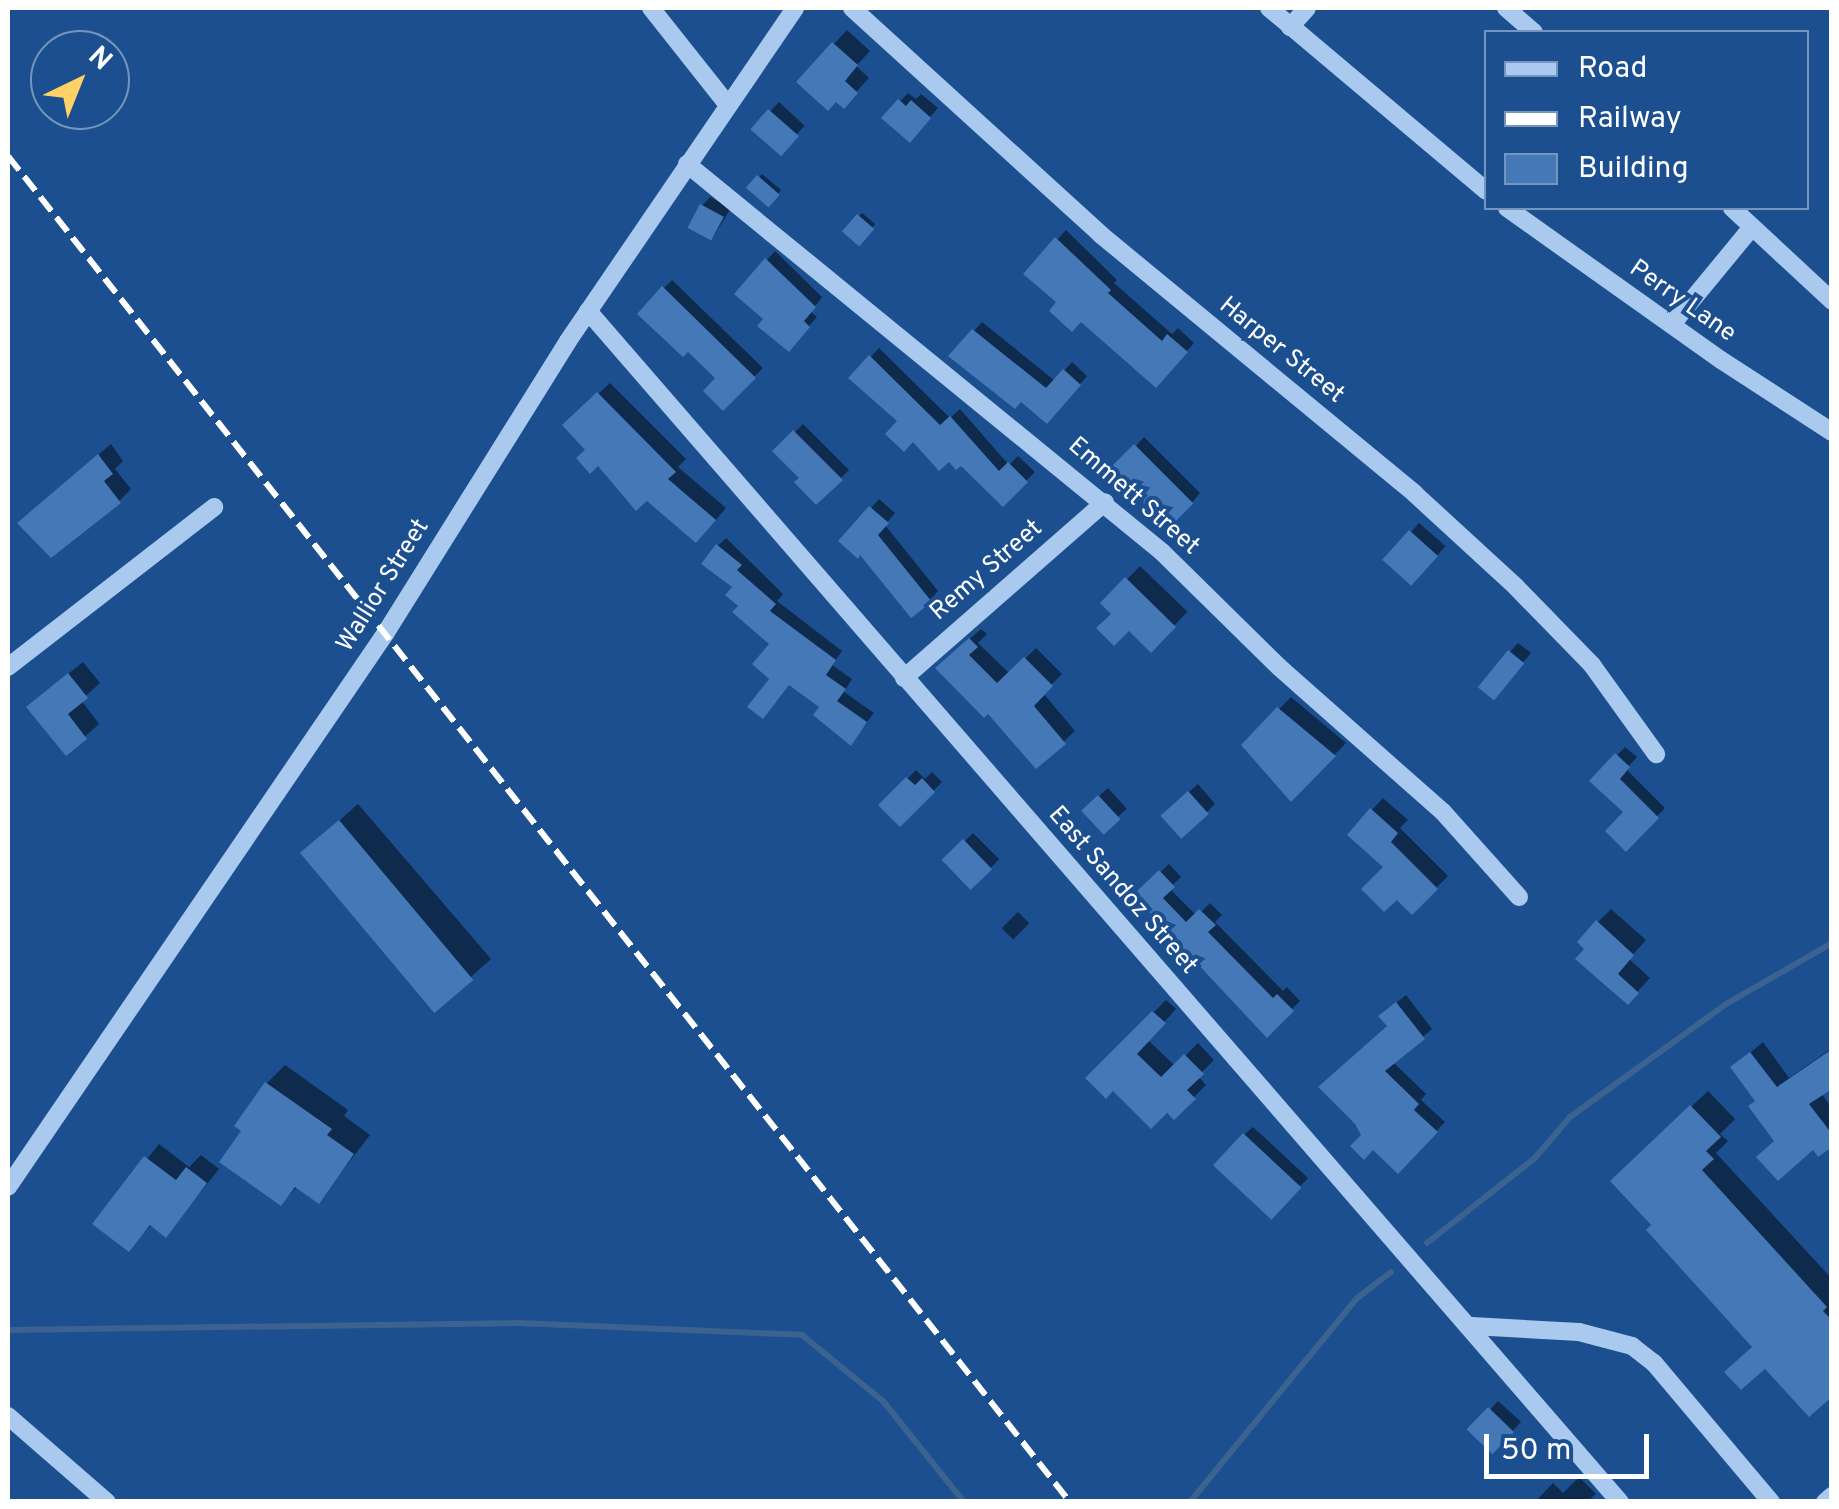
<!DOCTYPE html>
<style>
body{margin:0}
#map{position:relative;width:1839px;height:1509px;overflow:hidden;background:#1b4f8f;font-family:Overpass,sans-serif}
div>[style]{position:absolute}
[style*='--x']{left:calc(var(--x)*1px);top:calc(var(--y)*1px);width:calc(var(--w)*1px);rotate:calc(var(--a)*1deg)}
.shadow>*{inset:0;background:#0007;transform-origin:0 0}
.stream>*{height:6px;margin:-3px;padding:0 3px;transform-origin:3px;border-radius:3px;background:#3c6290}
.building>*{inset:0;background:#4478b7;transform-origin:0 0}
.minor>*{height:18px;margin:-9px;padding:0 9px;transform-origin:9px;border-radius:9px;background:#a9c9ee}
.rail>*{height:6px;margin-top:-3px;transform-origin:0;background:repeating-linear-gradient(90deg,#fff 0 18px,transparent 0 26px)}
span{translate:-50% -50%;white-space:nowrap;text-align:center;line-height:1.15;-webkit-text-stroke:8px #1b4f8f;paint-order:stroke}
.street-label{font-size:25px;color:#fff}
.frame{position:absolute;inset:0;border:10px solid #fff;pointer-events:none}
.legend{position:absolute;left:1484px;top:30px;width:325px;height:180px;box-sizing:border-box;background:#1b4f8f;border:2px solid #7695bc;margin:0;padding:12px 18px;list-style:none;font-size:30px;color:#fff}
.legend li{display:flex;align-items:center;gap:20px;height:50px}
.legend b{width:50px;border:2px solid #7695bc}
.north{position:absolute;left:30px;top:30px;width:100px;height:100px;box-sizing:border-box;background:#1b4f8f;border:2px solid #7695bc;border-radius:50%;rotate:43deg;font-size:28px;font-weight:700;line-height:40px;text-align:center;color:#fff}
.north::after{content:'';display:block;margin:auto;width:35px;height:45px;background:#ffd166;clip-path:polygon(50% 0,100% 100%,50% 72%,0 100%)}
.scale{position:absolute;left:1484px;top:1434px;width:165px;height:45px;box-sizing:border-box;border:5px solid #fff;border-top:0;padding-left:12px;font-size:30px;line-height:35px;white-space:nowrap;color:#fff;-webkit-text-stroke:8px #1b4f8f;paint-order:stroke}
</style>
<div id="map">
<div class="shadow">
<i style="clip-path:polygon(847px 30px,870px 51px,856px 66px,869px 78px,844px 105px,799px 82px)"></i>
<i style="clip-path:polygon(908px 93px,916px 99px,921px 94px,938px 108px,918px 131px,885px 118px)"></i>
<i style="left:779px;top:102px;width:35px;height:37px;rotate:43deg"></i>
<i style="left:762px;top:174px;width:25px;height:19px;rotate:40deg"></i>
<i style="clip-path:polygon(710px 197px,731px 208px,713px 237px,702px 206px)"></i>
<i style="left:862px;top:213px;width:17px;height:25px;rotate:40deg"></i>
<i style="clip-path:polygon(1066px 230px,1117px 280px,1114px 283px,1172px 334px,1178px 328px,1194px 343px,1165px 376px,1081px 319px,1027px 273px)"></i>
<i style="clip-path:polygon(775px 251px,822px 297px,811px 312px,817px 317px,797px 340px,737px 294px)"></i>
<i style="clip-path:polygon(672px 280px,763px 368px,723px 407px,719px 378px,664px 288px)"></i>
<i style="clip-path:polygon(982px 322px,1055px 381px,1072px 362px,1087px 376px,1055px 413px,1022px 399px,952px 355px)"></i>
<i style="clip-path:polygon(879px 348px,950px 418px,960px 409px,1009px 465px,1018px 456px,1035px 472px,1003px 504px,961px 462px,901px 421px,852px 377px)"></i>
<i style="clip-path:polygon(610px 383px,686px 459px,678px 467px,726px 508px,708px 529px,588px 450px,565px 425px)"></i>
<i style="clip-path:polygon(803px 424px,849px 470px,816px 502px,802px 478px,776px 451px)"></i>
<i style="clip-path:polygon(1144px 437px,1200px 493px,1181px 516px,1114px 470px)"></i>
<i style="clip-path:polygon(111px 444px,123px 461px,115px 469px,131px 489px,119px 501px,32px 511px)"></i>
<i style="clip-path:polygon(879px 499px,895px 513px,885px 525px,938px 591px,930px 600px,842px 541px)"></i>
<i style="left:1419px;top:523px;width:35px;height:50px;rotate:41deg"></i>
<i style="clip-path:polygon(726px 538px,783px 594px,777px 601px,842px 651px,832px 665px,852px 679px,844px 692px,874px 713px,851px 742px,822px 706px,790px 683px,772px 679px,773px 644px,741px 606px,718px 546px)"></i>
<i style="left:1140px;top:566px;width:66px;height:52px;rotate:44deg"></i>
<i style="clip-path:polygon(981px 629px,987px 634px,978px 643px,1010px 674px,1036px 648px,1062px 674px,1043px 693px,1075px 731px,1037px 766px,949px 657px)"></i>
<i style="clip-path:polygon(1518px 643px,1531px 653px,1501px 687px,1481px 685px)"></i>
<i style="clip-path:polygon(83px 662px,100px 683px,81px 700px,99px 724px,66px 753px,43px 694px)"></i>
<i style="clip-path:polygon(1291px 697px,1346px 743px,1291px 799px,1244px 745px)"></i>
<i style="clip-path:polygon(1625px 747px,1637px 757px,1626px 769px,1665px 808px,1626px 848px,1627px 812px,1593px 781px)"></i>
<i style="clip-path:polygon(916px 770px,925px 779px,932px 772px,942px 782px,900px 824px,881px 805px)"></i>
<i style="clip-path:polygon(1198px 784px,1215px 804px,1207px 812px,1172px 807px)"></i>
<i style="left:1108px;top:788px;width:28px;height:32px;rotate:48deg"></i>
<i style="clip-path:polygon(1383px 798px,1408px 820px,1400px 828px,1448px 876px,1412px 912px,1372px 810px)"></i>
<i style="clip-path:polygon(358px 804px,491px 959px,436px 1008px,322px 836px)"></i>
<i style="left:973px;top:833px;width:37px;height:39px;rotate:45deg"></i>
<i style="clip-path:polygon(1169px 864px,1181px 877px,1169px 888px,1197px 916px,1210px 903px,1222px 915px,1215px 922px,1283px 991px,1287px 987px,1300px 1001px,1267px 1034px,1136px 895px)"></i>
<i style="clip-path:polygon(1611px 909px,1646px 940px,1629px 959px,1650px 978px,1628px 1002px,1587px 948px,1598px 922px)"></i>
<i style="left:1018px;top:912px;width:16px;height:23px;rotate:45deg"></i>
<i style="clip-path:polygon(1406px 995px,1432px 1029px,1393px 1062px,1426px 1094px,1421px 1100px,1445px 1122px,1398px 1171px,1364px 1135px,1390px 1008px)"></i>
<i style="clip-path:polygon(1166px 1000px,1176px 1009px,1148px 1040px,1175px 1066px,1198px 1043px,1214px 1060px,1198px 1076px,1206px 1085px,1174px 1117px,1088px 1078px)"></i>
<i style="clip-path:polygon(1763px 1042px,1789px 1078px,1832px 1048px,1832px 1086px,1821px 1093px,1832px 1108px,1832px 1144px,1814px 1146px,1777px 1140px,1758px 1100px,1733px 1067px)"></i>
<i style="clip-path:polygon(285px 1065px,348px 1110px,344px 1116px,370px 1135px,319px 1201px,298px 1186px,281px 1203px,244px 1131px,267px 1083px)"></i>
<i style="clip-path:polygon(1708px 1091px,1735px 1119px,1720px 1134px,1728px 1141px,1716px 1153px,1832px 1279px,1832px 1393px,1755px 1346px,1613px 1181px)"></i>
<i style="clip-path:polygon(1253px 1127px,1308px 1178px,1275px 1213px,1244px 1135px)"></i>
<i style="clip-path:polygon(159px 1144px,189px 1167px,201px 1155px,219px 1169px,166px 1235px,152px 1224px,129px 1249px,96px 1224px)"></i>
<i style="left:1498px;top:1401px;width:31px;height:40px;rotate:42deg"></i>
<i style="clip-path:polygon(1579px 1477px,1596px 1494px,1591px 1498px,1594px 1502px,1535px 1502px,1553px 1483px,1563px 1493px)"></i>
</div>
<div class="stream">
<i style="--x:1427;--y:1243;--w:137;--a:-38.2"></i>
<i style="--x:1535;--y:1158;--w:54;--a:-49.5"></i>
<i style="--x:1570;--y:1117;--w:193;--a:-35.9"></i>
<i style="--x:1726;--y:1004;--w:122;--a:-29.9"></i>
<i style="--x:8;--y:1330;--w:511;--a:-0.78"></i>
<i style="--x:519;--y:1323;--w:283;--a:2.4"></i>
<i style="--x:802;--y:1335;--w:104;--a:39.2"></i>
<i style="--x:883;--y:1401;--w:129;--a:51.3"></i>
<i style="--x:1190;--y:1502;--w:262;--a:-50.7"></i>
<i style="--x:1356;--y:1299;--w:44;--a:-37.6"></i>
</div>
<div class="building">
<i style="clip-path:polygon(832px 42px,858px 65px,845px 81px,858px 93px,844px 109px,836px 102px,828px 111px,796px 82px)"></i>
<i style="clip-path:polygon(898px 99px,906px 106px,911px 100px,931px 118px,910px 143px,881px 118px)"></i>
<i style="left:768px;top:109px;width:41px;height:27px;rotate:41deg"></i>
<i style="left:757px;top:175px;width:30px;height:17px;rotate:41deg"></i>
<i style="left:700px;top:204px;width:27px;height:27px;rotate:28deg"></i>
<i style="left:857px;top:214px;width:23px;height:23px;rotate:41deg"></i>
<i style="clip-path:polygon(1055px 237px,1111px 290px,1108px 293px,1162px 341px,1167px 334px,1188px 352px,1156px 388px,1081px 322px,1072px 332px,1049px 311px,1056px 302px,1023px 274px)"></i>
<i style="clip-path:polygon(765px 258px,816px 307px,804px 321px,810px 327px,789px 352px,757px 326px,763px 319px,734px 294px)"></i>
<i style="clip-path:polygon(662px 286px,756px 378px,723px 411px,703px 391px,715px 378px,688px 352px,683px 357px,637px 314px)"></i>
<i style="clip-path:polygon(972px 329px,1046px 388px,1063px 369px,1081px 385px,1047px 424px,1021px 402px,1015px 409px,948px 356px)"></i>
<i style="clip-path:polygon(869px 355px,940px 425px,950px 416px,999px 471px,1008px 462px,1028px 482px,1003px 507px,961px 466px,956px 470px,949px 462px,939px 471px,913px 442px,904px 452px,885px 434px,897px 421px,848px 378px)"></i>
<i style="clip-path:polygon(597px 392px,676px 472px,668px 479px,716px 520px,696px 543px,647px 501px,636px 511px,598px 466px,590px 474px,576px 458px,585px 450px,562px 425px)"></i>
<i style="clip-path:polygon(793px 430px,843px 480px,816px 505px,794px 482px,799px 478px,772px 451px)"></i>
<i style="left:1134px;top:444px;width:84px;height:35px;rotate:45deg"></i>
<i style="clip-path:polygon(98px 454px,113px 474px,104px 481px,121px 503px,51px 558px,17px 523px)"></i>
<i style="clip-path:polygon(869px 506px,889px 523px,878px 535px,932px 602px,911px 618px,860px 555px,858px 559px,838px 541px)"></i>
<i style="left:1409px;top:530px;width:39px;height:40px;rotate:42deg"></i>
<i style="clip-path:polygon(716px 544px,742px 565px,737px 570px,776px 604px,770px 611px,836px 660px,826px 675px,846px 689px,837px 701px,867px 722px,851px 746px,813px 715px,819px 707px,789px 685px,763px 719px,747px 707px,769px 679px,752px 664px,769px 644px,732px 612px,738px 606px,725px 595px,732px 587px,701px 564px)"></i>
<i style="clip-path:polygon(1125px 577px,1176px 627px,1151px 653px,1129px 631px,1114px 646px,1096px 628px,1111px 614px,1100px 603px)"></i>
<i style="clip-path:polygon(969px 638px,978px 647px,969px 655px,997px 683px,1024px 657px,1053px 686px,1034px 706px,1066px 744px,1036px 769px,988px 714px,984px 718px,935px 668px)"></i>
<i style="left:1508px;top:650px;width:21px;height:48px;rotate:39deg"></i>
<i style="clip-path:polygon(68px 673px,88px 698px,68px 714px,87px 739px,66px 756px,26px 707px)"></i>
<i style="clip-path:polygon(1277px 707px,1336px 756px,1291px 802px,1241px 745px)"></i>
<i style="clip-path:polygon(1615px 753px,1630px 767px,1620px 779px,1659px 818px,1626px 852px,1605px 831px,1623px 812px,1589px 781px)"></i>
<i style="clip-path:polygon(906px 777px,915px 785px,922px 778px,935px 792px,900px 827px,878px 805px)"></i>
<i style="left:1188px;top:791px;width:31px;height:37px;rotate:48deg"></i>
<i style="left:1098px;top:795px;width:33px;height:23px;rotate:47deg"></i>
<i style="clip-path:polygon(1370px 808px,1398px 833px,1391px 842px,1438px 889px,1412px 915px,1397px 900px,1384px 912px,1361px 889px,1383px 867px,1347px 835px)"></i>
<i style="left:339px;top:820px;width:209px;height:51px;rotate:50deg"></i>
<i style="left:963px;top:839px;width:42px;height:30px;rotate:46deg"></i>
<i style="clip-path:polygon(1159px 870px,1175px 887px,1163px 898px,1186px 922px,1199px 909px,1216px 925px,1208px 932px,1273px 998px,1277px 994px,1294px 1011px,1267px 1038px,1133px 895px)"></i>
<i style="clip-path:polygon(1596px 920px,1634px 955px,1618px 974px,1639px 993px,1628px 1005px,1575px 959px,1584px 949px,1577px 942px)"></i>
<i style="clip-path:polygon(1396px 1002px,1425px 1039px,1385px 1071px,1419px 1104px,1414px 1110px,1438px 1132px,1398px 1174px,1373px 1150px,1364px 1160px,1350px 1146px,1361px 1135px,1355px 1124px,1318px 1087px,1387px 1026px,1378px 1016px)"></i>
<i style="clip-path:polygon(1152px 1011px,1166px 1023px,1137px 1054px,1161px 1077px,1184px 1054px,1204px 1074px,1187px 1090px,1196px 1099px,1174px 1120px,1167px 1113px,1151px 1129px,1113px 1091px,1106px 1099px,1085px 1078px)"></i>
<i style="clip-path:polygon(1832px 1049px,1832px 1089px,1809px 1104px,1832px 1134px,1832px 1147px,1818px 1157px,1813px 1150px,1778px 1181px,1756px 1157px,1774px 1141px,1748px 1106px,1755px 1101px,1730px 1067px,1750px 1052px,1777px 1087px)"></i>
<i style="clip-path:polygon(265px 1082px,332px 1129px,327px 1135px,354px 1154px,319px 1204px,295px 1187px,281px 1206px,219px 1162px,241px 1131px,234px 1126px)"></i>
<i style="clip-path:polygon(1690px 1105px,1721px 1137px,1706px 1151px,1714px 1159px,1702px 1170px,1827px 1307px,1823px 1311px,1832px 1320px,1832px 1397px,1809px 1417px,1765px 1369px,1741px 1390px,1724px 1372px,1752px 1347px,1646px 1230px,1651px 1225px,1610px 1181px)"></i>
<i style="left:1243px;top:1133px;width:80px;height:44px;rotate:43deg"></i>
<i style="clip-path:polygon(144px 1156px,176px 1180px,186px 1167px,207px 1183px,166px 1238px,150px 1225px,129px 1252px,92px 1224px)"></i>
<i style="left:1488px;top:1407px;width:36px;height:31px;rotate:44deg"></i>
</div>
<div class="minor">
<i style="--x:651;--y:8;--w:122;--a:51.6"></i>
<i style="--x:852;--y:8;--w:336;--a:42.3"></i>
<i style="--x:1100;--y:234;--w:408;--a:39.5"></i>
<i style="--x:1415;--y:494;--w:137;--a:42.6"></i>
<i style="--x:1516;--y:587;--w:109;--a:45.7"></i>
<i style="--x:1592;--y:665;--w:110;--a:54.3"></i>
<i style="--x:1269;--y:8;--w:284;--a:40.1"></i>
<i style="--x:1506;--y:8;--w:37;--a:41"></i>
<i style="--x:1290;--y:27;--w:25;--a:-48"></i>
<i style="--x:687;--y:164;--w:613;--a:39.24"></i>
<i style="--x:1162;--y:552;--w:164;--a:44.5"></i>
<i style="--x:1279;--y:667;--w:219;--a:41.5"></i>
<i style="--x:1443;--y:812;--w:114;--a:48.2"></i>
<i style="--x:1507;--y:208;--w:262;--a:35.4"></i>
<i style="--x:1721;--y:360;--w:132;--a:33"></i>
<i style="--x:1732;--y:208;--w:137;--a:42.9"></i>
<i style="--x:588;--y:311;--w:1576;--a:49.09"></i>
<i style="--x:1673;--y:323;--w:124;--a:-50.5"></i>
<i style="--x:8;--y:667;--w:261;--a:-37.8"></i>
<i style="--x:904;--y:678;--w:267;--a:-41.2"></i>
<i style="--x:8;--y:1187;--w:669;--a:-55.72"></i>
<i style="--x:385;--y:634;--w:345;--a:-58"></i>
<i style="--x:568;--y:341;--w:403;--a:-55.7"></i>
<i style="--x:1472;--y:1326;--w:107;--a:3.2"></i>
<i style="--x:1579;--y:1332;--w:55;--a:14.8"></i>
<i style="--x:1632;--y:1346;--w:28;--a:38"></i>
<i style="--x:1654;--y:1363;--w:182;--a:49.9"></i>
<i style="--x:8;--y:1416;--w:131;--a:41"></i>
<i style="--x:1825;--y:1502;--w:9;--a:-41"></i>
</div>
<div class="rail">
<i style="--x:8;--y:156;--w:1715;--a:51.73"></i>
</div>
<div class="street-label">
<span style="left:1682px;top:302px;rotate:35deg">Perry Lane</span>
<span style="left:1281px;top:351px;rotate:39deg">Harper Street</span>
<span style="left:1133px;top:497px;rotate:41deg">Emmett Street</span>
<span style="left:987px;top:571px;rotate:-41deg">Remy Street</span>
<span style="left:384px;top:586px;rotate:-58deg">Wallior Street</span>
<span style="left:1122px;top:891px;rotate:49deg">East Sandoz Street</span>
</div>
<div class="frame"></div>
<ul class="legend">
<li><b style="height:12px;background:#a9c9ee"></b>Road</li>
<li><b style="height:12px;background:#fff"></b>Railway</li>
<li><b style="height:28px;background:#4478b7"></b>Building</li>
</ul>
<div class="north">N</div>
<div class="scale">50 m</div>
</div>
